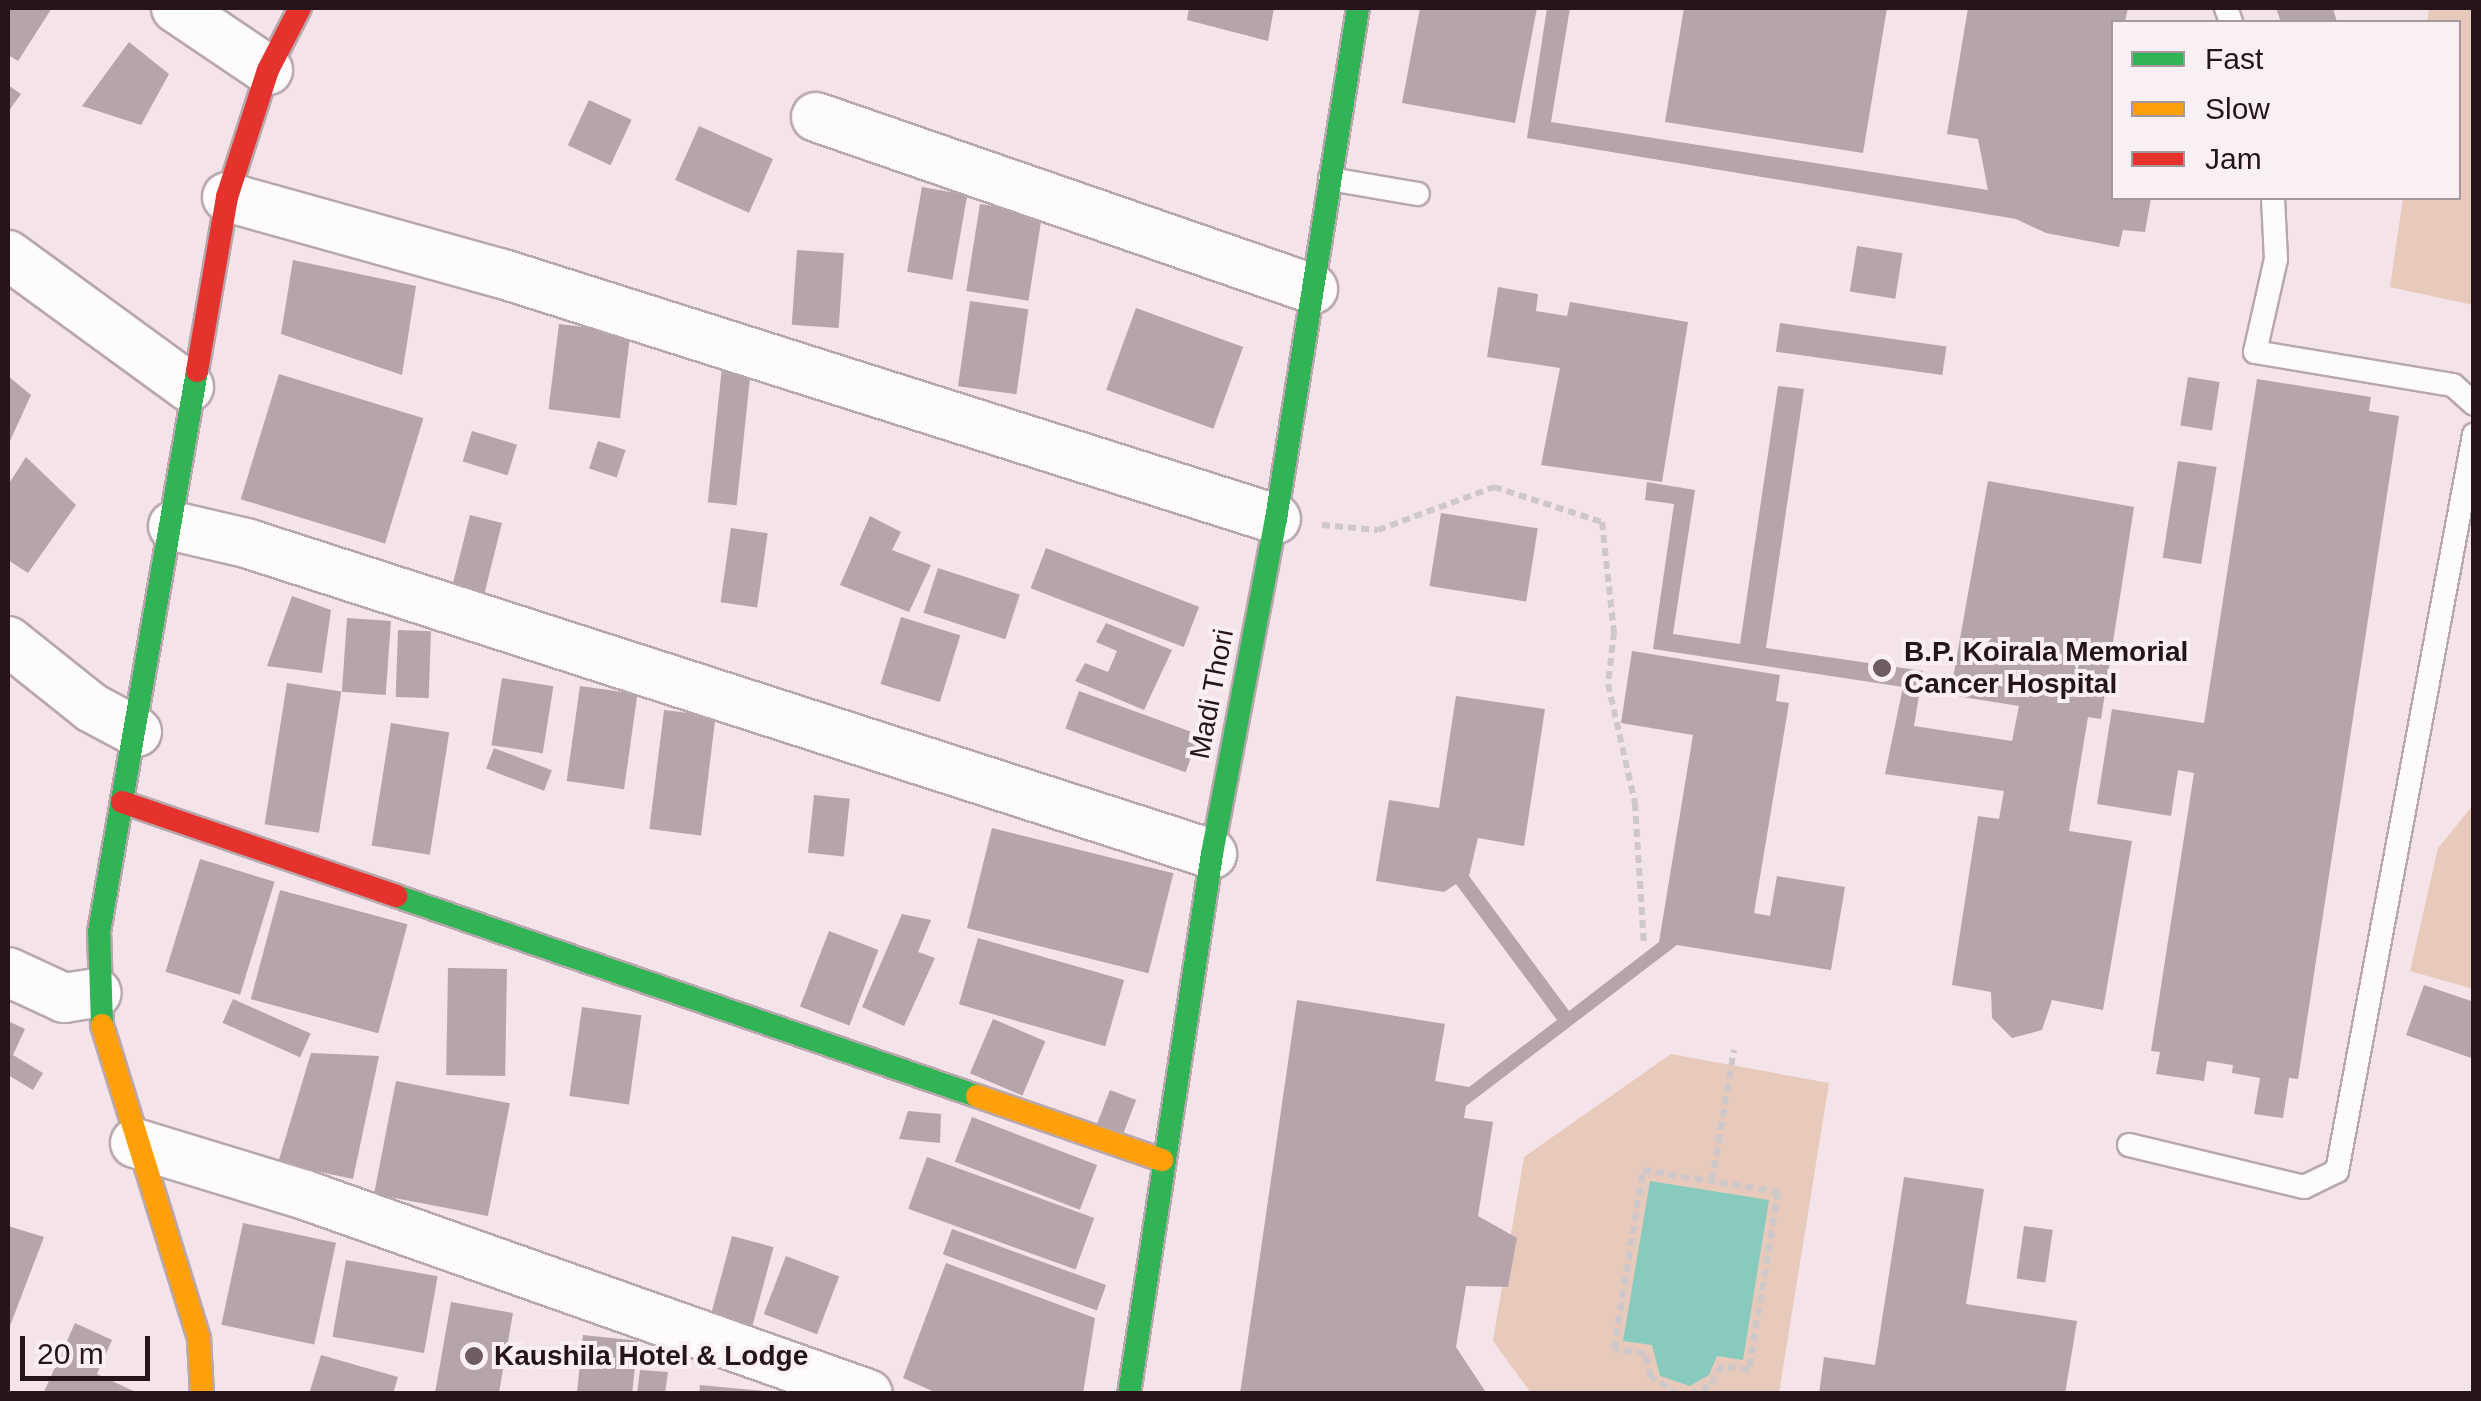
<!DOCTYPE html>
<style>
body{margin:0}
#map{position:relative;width:2481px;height:1401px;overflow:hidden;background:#f4e3e8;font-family:Arial,sans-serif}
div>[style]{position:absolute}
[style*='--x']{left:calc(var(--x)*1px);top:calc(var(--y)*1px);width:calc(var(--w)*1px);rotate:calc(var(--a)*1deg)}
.green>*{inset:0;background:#e8cabc}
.water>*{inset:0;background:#88cabd}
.building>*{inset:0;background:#b5a5aa;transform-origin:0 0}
.path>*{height:6px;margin-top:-3px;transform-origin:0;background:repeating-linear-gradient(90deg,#cec8cb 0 8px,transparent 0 13px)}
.roads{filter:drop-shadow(2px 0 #b8a7ad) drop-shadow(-2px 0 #b8a7ad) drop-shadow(0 2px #b8a7ad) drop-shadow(0 -2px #b8a7ad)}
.lane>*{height:22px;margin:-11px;padding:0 11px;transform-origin:11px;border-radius:11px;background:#fdfbfc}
.street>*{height:48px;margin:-24px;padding:0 24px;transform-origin:24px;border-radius:24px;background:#fdfbfc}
.fast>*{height:22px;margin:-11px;padding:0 11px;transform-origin:11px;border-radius:11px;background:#30b455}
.slow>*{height:22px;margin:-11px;padding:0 11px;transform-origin:11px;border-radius:11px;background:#ff9f0a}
.jam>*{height:22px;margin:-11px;padding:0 11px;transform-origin:11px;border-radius:11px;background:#e5322d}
.dots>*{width:28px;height:28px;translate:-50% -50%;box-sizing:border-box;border:5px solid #faeff2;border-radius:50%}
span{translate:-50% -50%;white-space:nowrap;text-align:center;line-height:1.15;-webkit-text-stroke:8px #faeff2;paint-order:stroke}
.poi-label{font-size:28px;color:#27141b;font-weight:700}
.left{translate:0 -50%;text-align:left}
.street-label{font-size:28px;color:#27141b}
.frame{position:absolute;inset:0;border:10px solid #27141b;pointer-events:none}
.legend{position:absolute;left:2111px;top:20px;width:350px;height:180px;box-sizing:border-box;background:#faeff2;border:2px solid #a6979c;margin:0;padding:12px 18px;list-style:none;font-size:30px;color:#27141b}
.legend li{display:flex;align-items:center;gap:20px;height:50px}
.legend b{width:50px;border:2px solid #a6979c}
.scale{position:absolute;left:20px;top:1336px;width:130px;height:45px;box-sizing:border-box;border:5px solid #27141b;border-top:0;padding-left:12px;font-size:30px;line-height:35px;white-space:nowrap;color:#27141b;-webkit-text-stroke:8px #faeff2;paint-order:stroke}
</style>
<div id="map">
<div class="green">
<i style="clip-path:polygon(2429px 8px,2473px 8px,2473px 305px,2390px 287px,2403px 198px,2458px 198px,2458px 22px,2427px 22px)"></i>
<i style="clip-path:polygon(2473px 805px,2473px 989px,2410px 971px,2438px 848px)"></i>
<i style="clip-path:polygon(1671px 1054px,1829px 1083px,1779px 1393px,1531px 1393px,1493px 1341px,1524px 1157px)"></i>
</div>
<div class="water">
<i style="clip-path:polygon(1650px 1181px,1769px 1200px,1743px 1360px,1717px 1356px,1709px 1375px,1690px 1386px,1660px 1376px,1652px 1345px,1623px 1341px)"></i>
</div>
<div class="building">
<i style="clip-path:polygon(8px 8px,52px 8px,18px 61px,8px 55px)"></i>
<i style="clip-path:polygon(1189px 8px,1274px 8px,1268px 41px,1187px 20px)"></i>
<i style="clip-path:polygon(1420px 8px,1537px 8px,1515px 123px,1402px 103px)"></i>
<i style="clip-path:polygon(1547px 8px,1570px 8px,1551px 122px,1988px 190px,1978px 139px,1947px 134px,1968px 8px,2128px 8px,2125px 22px,2114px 22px,2114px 198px,2151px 198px,2145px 232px,2123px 230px,2119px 247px,2046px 233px,2016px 219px,1527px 138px)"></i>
<i style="clip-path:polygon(1684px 8px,1887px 8px,1863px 153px,1665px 122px)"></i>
<i style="clip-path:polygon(2276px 8px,2333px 8px,2337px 22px,2281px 22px)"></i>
<i style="clip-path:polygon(129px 42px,169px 74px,141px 125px,82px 106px)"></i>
<i style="clip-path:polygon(8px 85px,21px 94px,8px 112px)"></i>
<i style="left:589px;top:100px;width:47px;height:50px;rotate:25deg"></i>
<i style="left:699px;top:126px;width:81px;height:59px;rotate:24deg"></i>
<i style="left:922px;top:187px;width:46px;height:86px;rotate:10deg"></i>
<i style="left:980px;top:204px;width:63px;height:88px;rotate:9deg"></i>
<i style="left:1857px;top:246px;width:46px;height:46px;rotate:9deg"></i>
<i style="left:797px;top:250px;width:47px;height:75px;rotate:4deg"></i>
<i style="clip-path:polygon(293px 260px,416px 286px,402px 375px,281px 334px)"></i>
<i style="clip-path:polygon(1498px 287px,1538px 294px,1536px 311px,1567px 316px,1570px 302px,1688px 322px,1662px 482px,1541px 465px,1560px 368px,1487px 357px)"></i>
<i style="left:970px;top:301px;width:59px;height:86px;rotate:8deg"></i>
<i style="left:1136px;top:308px;width:114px;height:87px;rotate:20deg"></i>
<i style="left:1780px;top:323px;width:168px;height:29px;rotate:8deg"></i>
<i style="left:559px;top:324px;width:72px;height:86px;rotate:7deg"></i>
<i style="left:722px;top:367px;width:29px;height:136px;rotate:6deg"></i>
<i style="left:279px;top:374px;width:151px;height:131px;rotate:17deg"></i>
<i style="clip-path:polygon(8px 376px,31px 395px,10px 441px,8px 440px)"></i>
<i style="left:2188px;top:377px;width:32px;height:49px;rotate:9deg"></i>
<i style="clip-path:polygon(2257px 379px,2371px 397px,2369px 411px,2399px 416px,2298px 1079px,2289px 1078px,2283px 1118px,2254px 1114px,2260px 1078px,2232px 1073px,2233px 1065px,2207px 1061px,2204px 1081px,2156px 1074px,2160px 1052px,2151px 1051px,2194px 773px,2178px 770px,2171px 816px,2097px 804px,2112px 709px,2204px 723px)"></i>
<i style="clip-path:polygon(1778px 386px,1804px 389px,1766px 648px,1923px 671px,1914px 726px,2012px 741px,2019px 706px,1950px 695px,1988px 481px,2134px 507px,2101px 719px,2088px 717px,2069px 831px,2132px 841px,2103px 1010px,2052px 1000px,2042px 1030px,2012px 1038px,1992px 1018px,1991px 992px,1952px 985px,1978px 816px,1999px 819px,2004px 791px,1885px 774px,1903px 687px,1653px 649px,1674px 504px,1645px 500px,1647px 482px,1695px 490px,1673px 634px,1740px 644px)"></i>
<i style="left:472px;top:431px;width:47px;height:32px;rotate:17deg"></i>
<i style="left:598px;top:441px;width:29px;height:29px;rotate:18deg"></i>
<i style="clip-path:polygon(26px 457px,76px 505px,28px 573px,8px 560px,8px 485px)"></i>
<i style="left:2178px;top:461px;width:39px;height:98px;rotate:9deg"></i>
<i style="left:1441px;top:513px;width:98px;height:74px;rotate:9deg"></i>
<i style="left:470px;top:515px;width:33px;height:72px;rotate:14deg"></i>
<i style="clip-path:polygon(870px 516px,901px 532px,892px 550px,931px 565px,909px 612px,840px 585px)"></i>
<i style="left:731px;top:528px;width:37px;height:75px;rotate:8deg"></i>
<i style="left:1046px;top:548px;width:164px;height:43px;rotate:21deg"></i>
<i style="left:938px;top:568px;width:86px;height:47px;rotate:18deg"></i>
<i style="clip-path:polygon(292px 596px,331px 610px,322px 673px,267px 666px)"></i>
<i style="left:901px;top:617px;width:62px;height:70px;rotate:17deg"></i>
<i style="left:347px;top:618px;width:44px;height:74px;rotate:4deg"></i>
<i style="clip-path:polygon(1106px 623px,1172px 650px,1144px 710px,1075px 681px,1085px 663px,1108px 672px,1117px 651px,1096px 642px)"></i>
<i style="left:398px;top:630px;width:33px;height:67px;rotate:2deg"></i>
<i style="clip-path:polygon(1632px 651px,1780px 675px,1776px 701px,1789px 703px,1754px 913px,1770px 916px,1777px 876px,1845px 887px,1831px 970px,1677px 945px,1466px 1106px,1464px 1118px,1493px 1122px,1478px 1216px,1517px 1238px,1508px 1287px,1466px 1286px,1456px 1347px,1487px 1394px,1240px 1394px,1297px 1000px,1445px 1024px,1435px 1081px,1469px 1087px,1557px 1020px,1456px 884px,1444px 892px,1376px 881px,1389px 800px,1439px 808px,1456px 696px,1545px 709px,1524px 846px,1478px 838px,1469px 876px,1569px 1011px,1659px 942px,1693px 735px,1621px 723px)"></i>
<i style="left:502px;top:678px;width:52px;height:68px;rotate:9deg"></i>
<i style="left:287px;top:683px;width:55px;height:143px;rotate:9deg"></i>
<i style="left:580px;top:686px;width:58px;height:96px;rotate:8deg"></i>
<i style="left:1079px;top:691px;width:128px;height:40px;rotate:20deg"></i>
<i style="left:664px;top:710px;width:52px;height:120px;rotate:7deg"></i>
<i style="left:391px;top:723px;width:59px;height:124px;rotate:9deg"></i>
<i style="left:494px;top:748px;width:62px;height:22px;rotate:21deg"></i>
<i style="left:814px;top:795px;width:36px;height:58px;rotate:6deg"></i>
<i style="left:992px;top:828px;width:187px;height:103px;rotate:14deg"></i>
<i style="left:200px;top:859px;width:78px;height:118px;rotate:17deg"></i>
<i style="left:280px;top:890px;width:132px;height:113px;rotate:15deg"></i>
<i style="clip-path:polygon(902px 914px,931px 920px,918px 952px,935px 958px,904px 1026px,862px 1007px)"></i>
<i style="left:829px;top:931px;width:53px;height:81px;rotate:21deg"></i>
<i style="left:978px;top:938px;width:152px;height:69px;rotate:16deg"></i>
<i style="left:448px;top:968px;width:59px;height:107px;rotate:1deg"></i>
<i style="clip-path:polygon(2424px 985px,2474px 1002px,2474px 1059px,2406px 1035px)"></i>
<i style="left:233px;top:999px;width:85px;height:26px;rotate:24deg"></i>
<i style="left:582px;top:1007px;width:60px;height:90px;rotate:8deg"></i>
<i style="left:993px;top:1019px;width:57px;height:59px;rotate:23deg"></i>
<i style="clip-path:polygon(8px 1021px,25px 1029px,13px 1055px,43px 1073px,33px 1090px,8px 1075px)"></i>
<i style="clip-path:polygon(311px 1053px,379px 1056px,353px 1179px,278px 1163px)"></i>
<i style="left:396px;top:1081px;width:116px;height:115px;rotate:11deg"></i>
<i style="left:1110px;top:1090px;width:28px;height:38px;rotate:21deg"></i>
<i style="clip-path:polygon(908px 1111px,941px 1114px,940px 1143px,899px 1139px)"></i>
<i style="left:972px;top:1117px;width:134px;height:48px;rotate:21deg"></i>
<i style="left:927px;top:1157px;width:178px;height:55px;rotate:20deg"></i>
<i style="clip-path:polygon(1904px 1177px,1984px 1189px,1966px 1304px,2077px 1321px,2065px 1394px,1819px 1394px,1824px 1357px,1875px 1365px)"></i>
<i style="left:243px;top:1223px;width:95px;height:104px;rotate:12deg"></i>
<i style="clip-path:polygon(8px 1226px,44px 1237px,8px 1331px)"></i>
<i style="left:2024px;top:1226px;width:29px;height:53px;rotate:8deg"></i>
<i style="left:952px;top:1229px;width:164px;height:27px;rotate:20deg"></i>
<i style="left:732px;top:1236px;width:43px;height:81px;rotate:15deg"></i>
<i style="left:786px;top:1256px;width:57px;height:62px;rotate:21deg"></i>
<i style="left:346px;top:1260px;width:93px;height:78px;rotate:10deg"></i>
<i style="clip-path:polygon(946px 1263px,1095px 1318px,1083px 1394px,939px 1394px,903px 1378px)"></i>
<i style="left:451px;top:1302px;width:63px;height:94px;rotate:10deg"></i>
<i style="clip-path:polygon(75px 1323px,112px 1340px,97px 1374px,140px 1394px,43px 1394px)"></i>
<i style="left:583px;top:1335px;width:55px;height:59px;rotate:6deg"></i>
<i style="clip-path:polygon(321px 1355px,398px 1377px,393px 1394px,309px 1394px)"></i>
<i style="clip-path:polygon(640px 1370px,668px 1372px,665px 1394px,637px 1394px)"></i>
<i style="clip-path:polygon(700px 1385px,765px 1391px,764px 1394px,699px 1394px)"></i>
</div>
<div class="path">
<i style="--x:1322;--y:525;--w:56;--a:5.1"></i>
<i style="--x:1378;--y:530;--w:124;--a:-20.3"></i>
<i style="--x:1494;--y:487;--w:114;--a:18"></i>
<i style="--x:1602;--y:522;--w:111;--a:83.8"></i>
<i style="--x:1614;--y:632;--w:52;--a:96.6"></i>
<i style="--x:1608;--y:684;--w:122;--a:77.2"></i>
<i style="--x:1635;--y:803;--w:142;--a:86.4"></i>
<i style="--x:1712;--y:1181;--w:133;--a:-80.5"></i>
<i style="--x:1678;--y:1394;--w:32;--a:-148"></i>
<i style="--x:1651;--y:1377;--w:24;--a:-105"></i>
<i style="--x:1645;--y:1354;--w:31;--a:-171"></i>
<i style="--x:1614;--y:1349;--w:181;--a:-80.8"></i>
<i style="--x:1643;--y:1170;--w:137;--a:9.3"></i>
<i style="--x:1778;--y:1192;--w:180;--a:99.3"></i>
<i style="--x:1749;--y:1370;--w:27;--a:-172"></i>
<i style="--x:1722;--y:1366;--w:24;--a:123"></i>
<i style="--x:1709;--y:1386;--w:21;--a:157"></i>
</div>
<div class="roads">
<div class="lane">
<i style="--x:2226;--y:8;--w:15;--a:70"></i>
<i style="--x:1330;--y:179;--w:89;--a:9.7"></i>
<i style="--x:2273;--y:198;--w:61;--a:87.2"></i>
<i style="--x:2276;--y:259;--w:95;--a:102.7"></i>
<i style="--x:2255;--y:352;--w:201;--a:9.5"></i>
<i style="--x:2453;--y:385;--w:28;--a:42"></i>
<i style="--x:2129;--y:1145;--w:180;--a:13.5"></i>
<i style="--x:2304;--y:1187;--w:37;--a:-26"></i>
<i style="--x:2337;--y:1171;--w:749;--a:-79.46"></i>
</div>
<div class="street">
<i style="--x:176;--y:8;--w:111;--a:34"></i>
<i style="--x:816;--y:117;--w:526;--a:19.09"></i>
<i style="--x:227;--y:197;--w:283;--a:15.6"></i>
<i style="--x:500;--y:273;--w:814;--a:17.59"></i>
<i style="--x:8;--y:255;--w:224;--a:36.1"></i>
<i style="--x:173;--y:526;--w:75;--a:13.1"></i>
<i style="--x:246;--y:543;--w:1015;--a:17.85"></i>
<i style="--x:8;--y:641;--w:107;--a:38.6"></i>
<i style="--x:92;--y:708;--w:51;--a:28.1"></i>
<i style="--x:8;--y:972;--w:62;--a:24.9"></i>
<i style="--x:64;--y:998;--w:33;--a:-9"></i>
<i style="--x:135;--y:1143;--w:178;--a:17"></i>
<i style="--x:305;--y:1195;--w:597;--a:19.47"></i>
</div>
<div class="fast">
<i style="--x:396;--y:896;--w:614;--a:19"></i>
<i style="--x:102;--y:1025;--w:93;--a:-91.8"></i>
<i style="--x:99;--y:932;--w:569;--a:-80.09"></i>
<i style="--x:1129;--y:1394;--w:546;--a:-81.26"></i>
<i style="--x:1212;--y:854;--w:341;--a:-79.2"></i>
<i style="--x:1276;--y:519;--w:518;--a:-80.88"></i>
</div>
<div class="slow">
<i style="--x:102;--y:1025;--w:329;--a:72.8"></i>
<i style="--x:199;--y:1339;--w:55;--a:86.9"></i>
<i style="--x:977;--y:1096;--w:196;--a:19.1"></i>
</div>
<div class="jam">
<i style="--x:197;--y:371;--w:177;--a:-80.2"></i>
<i style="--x:227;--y:197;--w:133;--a:-72.1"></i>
<i style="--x:268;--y:70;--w:70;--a:-62.7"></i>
<i style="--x:122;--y:802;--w:290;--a:18.9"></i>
</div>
</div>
<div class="dots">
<i style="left:1882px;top:668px;background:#6f5c63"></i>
<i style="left:474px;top:1356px;background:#6f5c63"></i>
</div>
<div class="poi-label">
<span class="left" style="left:1904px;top:668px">B.P. Koirala Memorial<br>Cancer Hospital</span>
<span class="left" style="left:494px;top:1356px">Kaushila Hotel &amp; Lodge</span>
</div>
<div class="street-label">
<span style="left:1212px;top:694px;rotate:-79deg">Madi Thori</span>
</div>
<div class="frame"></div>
<ul class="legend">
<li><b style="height:12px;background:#30b455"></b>Fast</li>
<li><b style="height:12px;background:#ff9f0a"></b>Slow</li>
<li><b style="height:12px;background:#e5322d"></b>Jam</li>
</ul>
<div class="scale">20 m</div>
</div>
